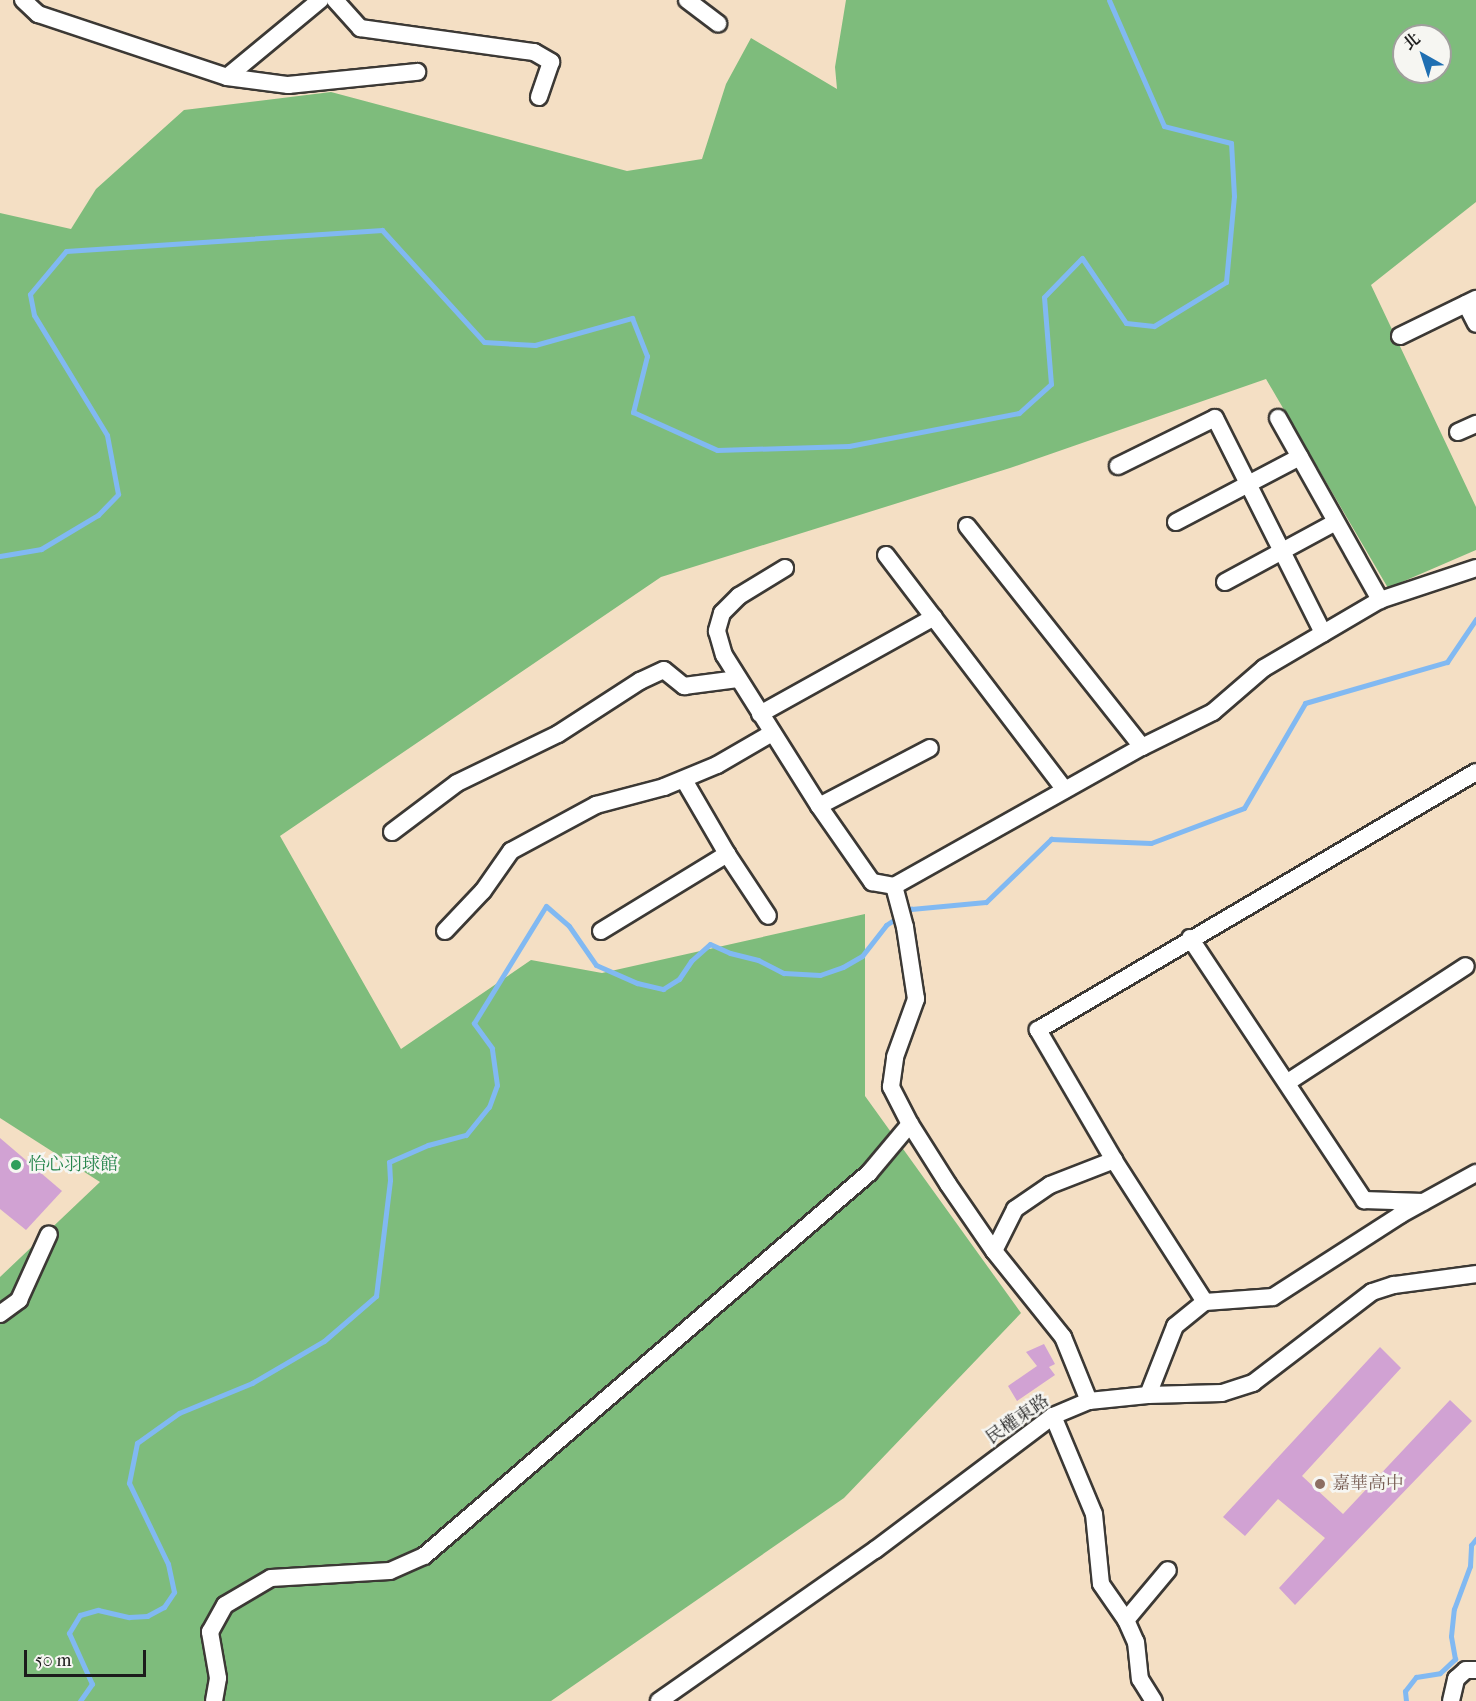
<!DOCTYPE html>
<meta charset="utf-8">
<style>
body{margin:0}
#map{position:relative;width:1476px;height:1701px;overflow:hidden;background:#f4dfc4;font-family:"IM FELL French Canon","Noto Serif TC",serif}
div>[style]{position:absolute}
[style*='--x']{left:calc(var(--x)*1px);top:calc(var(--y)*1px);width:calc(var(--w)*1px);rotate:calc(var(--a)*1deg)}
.forest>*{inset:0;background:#7ebc7c}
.stream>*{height:5px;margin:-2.5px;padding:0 2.5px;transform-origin:2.5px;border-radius:2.5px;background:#81b9f2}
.building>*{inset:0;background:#d1a2d3}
.roads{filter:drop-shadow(2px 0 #3c3935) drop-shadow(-2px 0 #3c3935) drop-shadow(0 2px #3c3935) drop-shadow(0 -2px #3c3935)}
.minor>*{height:16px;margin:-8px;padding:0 8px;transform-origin:8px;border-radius:8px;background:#fff}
.dots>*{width:16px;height:16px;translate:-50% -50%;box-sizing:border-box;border:3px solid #f6f6f2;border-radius:50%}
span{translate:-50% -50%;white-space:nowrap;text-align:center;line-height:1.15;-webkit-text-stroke:5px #f6f6f2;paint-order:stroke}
.leisure-label{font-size:18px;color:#27864d}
.left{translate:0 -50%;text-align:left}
.street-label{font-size:18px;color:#1c1c1c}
.education-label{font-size:18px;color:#785e54}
.north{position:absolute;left:1392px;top:24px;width:60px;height:60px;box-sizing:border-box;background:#f6f6f2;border:2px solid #9f9f9c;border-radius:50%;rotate:321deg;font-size:16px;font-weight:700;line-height:24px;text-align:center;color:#1c1c1c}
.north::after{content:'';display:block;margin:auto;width:21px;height:27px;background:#1f6fb2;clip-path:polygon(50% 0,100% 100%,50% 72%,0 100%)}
.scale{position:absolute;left:24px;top:1650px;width:122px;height:27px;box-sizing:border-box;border:3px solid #1c1c1c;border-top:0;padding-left:8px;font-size:18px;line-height:21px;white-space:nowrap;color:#1c1c1c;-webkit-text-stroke:4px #f6f6f2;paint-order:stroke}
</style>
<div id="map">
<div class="forest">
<i style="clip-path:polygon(evenodd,846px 0,1476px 0,1476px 202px,1371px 285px,1476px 507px,1476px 550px,1388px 588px,1266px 379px,1010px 468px,661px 577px,280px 836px,401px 1049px,531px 960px,602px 973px,865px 914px,865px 1096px,1021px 1313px,844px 1498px,551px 1701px,0 1701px,0 1277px,100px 1182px,0 1118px,0 213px,71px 229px,96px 189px,184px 110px,331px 92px,627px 171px,702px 159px,726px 84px,751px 38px,837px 89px,835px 67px,846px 0,1404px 36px,1440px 36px,1440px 72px,1404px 72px,1404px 36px)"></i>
</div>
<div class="stream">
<i style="--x:0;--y:556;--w:42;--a:-9.7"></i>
<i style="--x:41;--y:549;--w:66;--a:-30.8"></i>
<i style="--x:98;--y:515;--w:29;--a:-46"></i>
<i style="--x:118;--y:494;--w:60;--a:-100.6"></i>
<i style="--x:107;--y:435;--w:140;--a:-121.3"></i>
<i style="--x:34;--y:315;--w:21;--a:-101"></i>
<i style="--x:30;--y:294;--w:56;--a:-50.1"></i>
<i style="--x:66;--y:251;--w:317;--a:-3.8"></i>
<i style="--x:382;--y:230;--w:151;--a:47.7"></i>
<i style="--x:484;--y:342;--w:51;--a:3.4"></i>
<i style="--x:535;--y:345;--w:101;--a:-15.6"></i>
<i style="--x:632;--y:318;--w:41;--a:68.5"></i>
<i style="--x:647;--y:356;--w:58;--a:104"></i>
<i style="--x:633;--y:412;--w:92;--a:24.3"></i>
<i style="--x:717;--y:450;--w:132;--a:-1.7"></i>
<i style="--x:849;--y:446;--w:173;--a:-11"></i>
<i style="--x:1019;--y:413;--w:43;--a:-42.2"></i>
<i style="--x:1051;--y:384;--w:87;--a:-94.6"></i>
<i style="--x:1044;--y:297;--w:54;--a:-45.7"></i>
<i style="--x:1082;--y:258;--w:78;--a:55.9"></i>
<i style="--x:1126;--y:323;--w:28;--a:6"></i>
<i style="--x:1154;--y:326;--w:84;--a:-31.4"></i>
<i style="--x:1226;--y:282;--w:86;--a:-84.7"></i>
<i style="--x:1234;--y:196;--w:53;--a:-93.2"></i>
<i style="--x:1231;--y:143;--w:69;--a:-165.8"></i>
<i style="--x:1164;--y:126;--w:137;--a:-113.6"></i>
<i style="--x:80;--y:1701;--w:21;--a:-55"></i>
<i style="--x:92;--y:1684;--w:56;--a:-114.3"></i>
<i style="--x:69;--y:1633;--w:21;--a:-59"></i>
<i style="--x:80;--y:1615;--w:19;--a:-16"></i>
<i style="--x:98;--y:1610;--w:32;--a:13"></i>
<i style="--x:129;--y:1617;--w:18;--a:-3"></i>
<i style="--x:147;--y:1616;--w:19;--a:-28"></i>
<i style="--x:164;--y:1607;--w:18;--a:-56"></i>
<i style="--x:174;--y:1592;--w:29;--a:-102"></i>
<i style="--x:168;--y:1564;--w:90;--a:-115.7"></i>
<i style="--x:129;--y:1483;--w:41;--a:-78.7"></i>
<i style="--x:137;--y:1443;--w:52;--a:-35.5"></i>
<i style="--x:179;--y:1413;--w:79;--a:-22.3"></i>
<i style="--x:252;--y:1383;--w:83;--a:-30.3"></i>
<i style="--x:324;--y:1341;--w:69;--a:-40.9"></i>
<i style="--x:376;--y:1296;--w:117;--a:-83.1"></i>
<i style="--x:390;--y:1180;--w:18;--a:-93"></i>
<i style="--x:389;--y:1162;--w:43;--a:-23.6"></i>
<i style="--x:428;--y:1145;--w:39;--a:-15"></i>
<i style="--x:466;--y:1135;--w:36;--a:-51"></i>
<i style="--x:489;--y:1107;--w:23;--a:-70"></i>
<i style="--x:497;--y:1085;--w:37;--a:-98"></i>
<i style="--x:492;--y:1048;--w:31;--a:-126"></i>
<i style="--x:474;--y:1023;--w:137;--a:-58.4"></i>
<i style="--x:546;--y:906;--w:30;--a:41"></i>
<i style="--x:569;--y:926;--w:47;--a:55.3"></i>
<i style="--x:596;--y:965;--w:45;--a:23.7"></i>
<i style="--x:637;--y:983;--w:27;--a:13"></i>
<i style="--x:663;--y:989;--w:19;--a:-32"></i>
<i style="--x:679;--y:979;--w:22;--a:-56"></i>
<i style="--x:691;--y:961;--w:25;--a:-42"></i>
<i style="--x:710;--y:944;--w:22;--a:24"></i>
<i style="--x:730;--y:953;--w:29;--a:14"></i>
<i style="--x:758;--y:960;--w:29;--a:27"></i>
<i style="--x:784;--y:973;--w:36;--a:3"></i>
<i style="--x:820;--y:975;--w:24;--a:-19"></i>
<i style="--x:843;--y:967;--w:22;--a:-30"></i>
<i style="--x:862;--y:956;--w:39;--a:-52"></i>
<i style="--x:886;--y:925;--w:30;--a:-33"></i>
<i style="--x:911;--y:909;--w:75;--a:-5.3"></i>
<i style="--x:986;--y:902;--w:91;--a:-44.1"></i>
<i style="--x:1051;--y:839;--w:100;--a:2.3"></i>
<i style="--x:1151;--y:843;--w:99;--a:-20.6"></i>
<i style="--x:1244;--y:808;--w:121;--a:-59.8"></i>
<i style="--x:1305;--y:703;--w:148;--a:-16.1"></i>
<i style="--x:1447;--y:662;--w:52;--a:-56"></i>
<i style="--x:1406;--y:1701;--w:10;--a:-96"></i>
<i style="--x:1405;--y:1691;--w:18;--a:-52"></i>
<i style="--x:1416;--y:1677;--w:24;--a:-9"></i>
<i style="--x:1440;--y:1673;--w:21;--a:-43"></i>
<i style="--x:1455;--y:1659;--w:23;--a:-100"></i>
<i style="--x:1451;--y:1636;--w:27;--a:-84"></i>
<i style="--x:1454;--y:1609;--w:46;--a:-69.6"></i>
<i style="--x:1470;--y:1566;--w:21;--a:-87"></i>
<i style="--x:1471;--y:1545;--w:8;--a:-50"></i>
</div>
<div class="building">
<i style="clip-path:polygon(0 1138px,62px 1191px,26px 1230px,0 1209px)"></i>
<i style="clip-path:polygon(1044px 1344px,1055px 1364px,1049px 1367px,1055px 1375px,1017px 1401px,1008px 1386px,1037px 1366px,1026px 1352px)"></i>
<i style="clip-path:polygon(1380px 1347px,1401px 1368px,1302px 1476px,1343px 1514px,1450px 1400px,1472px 1421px,1295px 1605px,1279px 1588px,1325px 1538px,1278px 1499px,1245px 1536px,1223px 1517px)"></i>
</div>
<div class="roads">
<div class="minor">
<i style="--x:23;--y:0;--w:21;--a:43"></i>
<i style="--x:38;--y:14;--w:199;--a:18.4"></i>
<i style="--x:227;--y:77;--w:62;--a:7.5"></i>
<i style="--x:288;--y:85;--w:130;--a:-5.8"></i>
<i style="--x:335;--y:0;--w:38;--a:48"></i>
<i style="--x:360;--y:28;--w:176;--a:7.9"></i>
<i style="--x:534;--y:52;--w:20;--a:30"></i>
<i style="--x:551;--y:62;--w:37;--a:109"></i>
<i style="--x:687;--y:0;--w:39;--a:37"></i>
<i style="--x:227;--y:77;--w:121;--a:-39.6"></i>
<i style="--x:1466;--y:304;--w:22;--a:63"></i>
<i style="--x:1400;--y:336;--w:85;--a:-26"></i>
<i style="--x:1278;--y:418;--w:209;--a:60.7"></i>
<i style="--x:1458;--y:432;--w:20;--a:-24"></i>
<i style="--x:1118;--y:466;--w:108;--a:-26.3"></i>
<i style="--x:1215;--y:418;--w:241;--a:63.3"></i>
<i style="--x:1176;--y:522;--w:140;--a:-27.7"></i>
<i style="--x:967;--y:526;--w:282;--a:51.6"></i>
<i style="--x:886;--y:555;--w:295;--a:52.7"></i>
<i style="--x:785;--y:568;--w:54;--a:148.7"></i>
<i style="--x:739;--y:596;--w:24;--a:135"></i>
<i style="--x:722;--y:613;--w:19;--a:106"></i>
<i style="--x:717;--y:631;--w:25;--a:74"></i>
<i style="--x:724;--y:655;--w:178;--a:57.8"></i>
<i style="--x:819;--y:806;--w:93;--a:55.1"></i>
<i style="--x:872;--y:882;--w:22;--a:10"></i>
<i style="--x:1225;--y:582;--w:126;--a:-28.4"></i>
<i style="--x:760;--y:714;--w:199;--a:-29.1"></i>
<i style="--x:684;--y:780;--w:86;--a:59.8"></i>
<i style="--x:727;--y:854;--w:74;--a:56.5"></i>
<i style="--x:819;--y:806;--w:125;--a:-27.6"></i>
<i style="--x:392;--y:832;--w:81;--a:-37"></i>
<i style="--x:457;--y:783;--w:112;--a:-25.9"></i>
<i style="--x:558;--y:734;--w:98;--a:-32.9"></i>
<i style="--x:640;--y:681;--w:26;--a:-25"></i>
<i style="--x:664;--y:670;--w:26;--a:39"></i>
<i style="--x:684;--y:686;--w:54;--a:-7.4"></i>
<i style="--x:445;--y:931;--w:55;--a:-46.5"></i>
<i style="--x:483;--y:891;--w:49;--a:-55"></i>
<i style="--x:511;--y:851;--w:97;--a:-28.4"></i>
<i style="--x:596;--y:805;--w:70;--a:-14.8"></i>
<i style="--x:664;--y:787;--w:57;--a:-22.5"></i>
<i style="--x:717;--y:765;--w:64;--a:-30.2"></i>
<i style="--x:601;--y:931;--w:148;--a:-31.4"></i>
<i style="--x:1190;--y:938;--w:315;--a:56.4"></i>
<i style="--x:1364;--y:1200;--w:59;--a:1.9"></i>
<i style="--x:1288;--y:1082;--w:212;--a:-33.1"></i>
<i style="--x:994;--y:1251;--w:47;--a:-63.4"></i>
<i style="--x:1015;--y:1209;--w:42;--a:-34.4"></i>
<i style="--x:1050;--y:1185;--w:69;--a:-21.3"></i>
<i style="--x:1205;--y:1302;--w:169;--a:-122.7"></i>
<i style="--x:1114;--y:1160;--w:151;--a:-120.3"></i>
<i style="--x:1038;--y:1030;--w:508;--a:-30.5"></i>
<i style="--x:0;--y:1314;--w:24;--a:-36"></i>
<i style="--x:19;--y:1300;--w:72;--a:-65.6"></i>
<i style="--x:1148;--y:1395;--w:74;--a:-68.6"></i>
<i style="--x:1175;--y:1326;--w:38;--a:-39"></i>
<i style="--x:1205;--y:1302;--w:68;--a:-4.2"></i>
<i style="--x:1273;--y:1297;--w:151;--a:-32.8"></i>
<i style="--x:1400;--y:1215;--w:87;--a:-28.9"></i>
<i style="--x:1089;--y:1401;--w:69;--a:-112.1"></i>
<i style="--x:1063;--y:1337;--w:110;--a:-128.7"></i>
<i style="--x:994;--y:1251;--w:81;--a:-124.5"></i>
<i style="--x:948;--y:1184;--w:71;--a:-122.3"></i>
<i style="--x:910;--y:1124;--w:42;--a:-117.2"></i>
<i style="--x:891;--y:1087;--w:30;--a:-82"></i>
<i style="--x:895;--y:1057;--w:62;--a:-70.1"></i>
<i style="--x:916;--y:999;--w:73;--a:-98.7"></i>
<i style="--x:905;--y:927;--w:42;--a:-105"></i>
<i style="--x:894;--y:886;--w:284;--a:-29.3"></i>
<i style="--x:1142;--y:747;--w:79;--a:-26.2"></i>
<i style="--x:1213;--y:712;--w:67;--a:-40.8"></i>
<i style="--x:1264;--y:668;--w:134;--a:-30.4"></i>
<i style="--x:1380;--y:600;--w:101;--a:-18.4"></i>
<i style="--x:1053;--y:1416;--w:106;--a:67.3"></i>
<i style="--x:1094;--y:1514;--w:70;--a:84.3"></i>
<i style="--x:1101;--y:1584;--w:44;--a:55.2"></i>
<i style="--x:1126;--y:1620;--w:24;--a:66"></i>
<i style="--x:1136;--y:1642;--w:37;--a:84"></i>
<i style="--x:1140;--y:1679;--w:26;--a:58"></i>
<i style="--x:1126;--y:1620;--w:65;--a:-50"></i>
<i style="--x:214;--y:1701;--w:23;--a:-80"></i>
<i style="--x:218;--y:1678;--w:47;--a:-99.9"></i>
<i style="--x:210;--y:1632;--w:31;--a:-61"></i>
<i style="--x:225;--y:1605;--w:53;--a:-30.4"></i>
<i style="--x:271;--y:1578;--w:119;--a:-3.4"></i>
<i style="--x:390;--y:1571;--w:37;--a:-24"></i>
<i style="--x:424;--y:1556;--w:587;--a:-40.72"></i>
<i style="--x:869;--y:1173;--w:64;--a:-50.1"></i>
<i style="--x:659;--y:1701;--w:264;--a:-35"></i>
<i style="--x:875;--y:1550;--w:223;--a:-37"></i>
<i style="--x:1053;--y:1416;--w:39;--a:-23"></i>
<i style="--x:1089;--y:1401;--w:59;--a:-5.8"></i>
<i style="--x:1148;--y:1395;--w:74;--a:-1.5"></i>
<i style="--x:1222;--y:1393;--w:33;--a:-18"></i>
<i style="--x:1253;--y:1383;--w:150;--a:-37.4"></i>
<i style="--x:1372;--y:1292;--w:23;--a:-18"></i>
<i style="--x:1394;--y:1285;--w:83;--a:-7.6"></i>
<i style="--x:1451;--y:1701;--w:23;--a:-77"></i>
<i style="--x:1456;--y:1679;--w:13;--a:-42"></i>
<i style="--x:1466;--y:1670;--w:10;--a:0"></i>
</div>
</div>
<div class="dots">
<i style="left:16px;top:1165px;background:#2e9e5b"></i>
<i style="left:1320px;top:1484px;background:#8d6e63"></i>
</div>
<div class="leisure-label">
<span class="left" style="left:28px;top:1165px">怡心羽球館</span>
</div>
<div class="street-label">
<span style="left:1018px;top:1420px;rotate:-35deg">民權東路</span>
</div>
<div class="education-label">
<span class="left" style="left:1332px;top:1484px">嘉華高中</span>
</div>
<div class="north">北</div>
<div class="scale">50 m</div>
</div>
